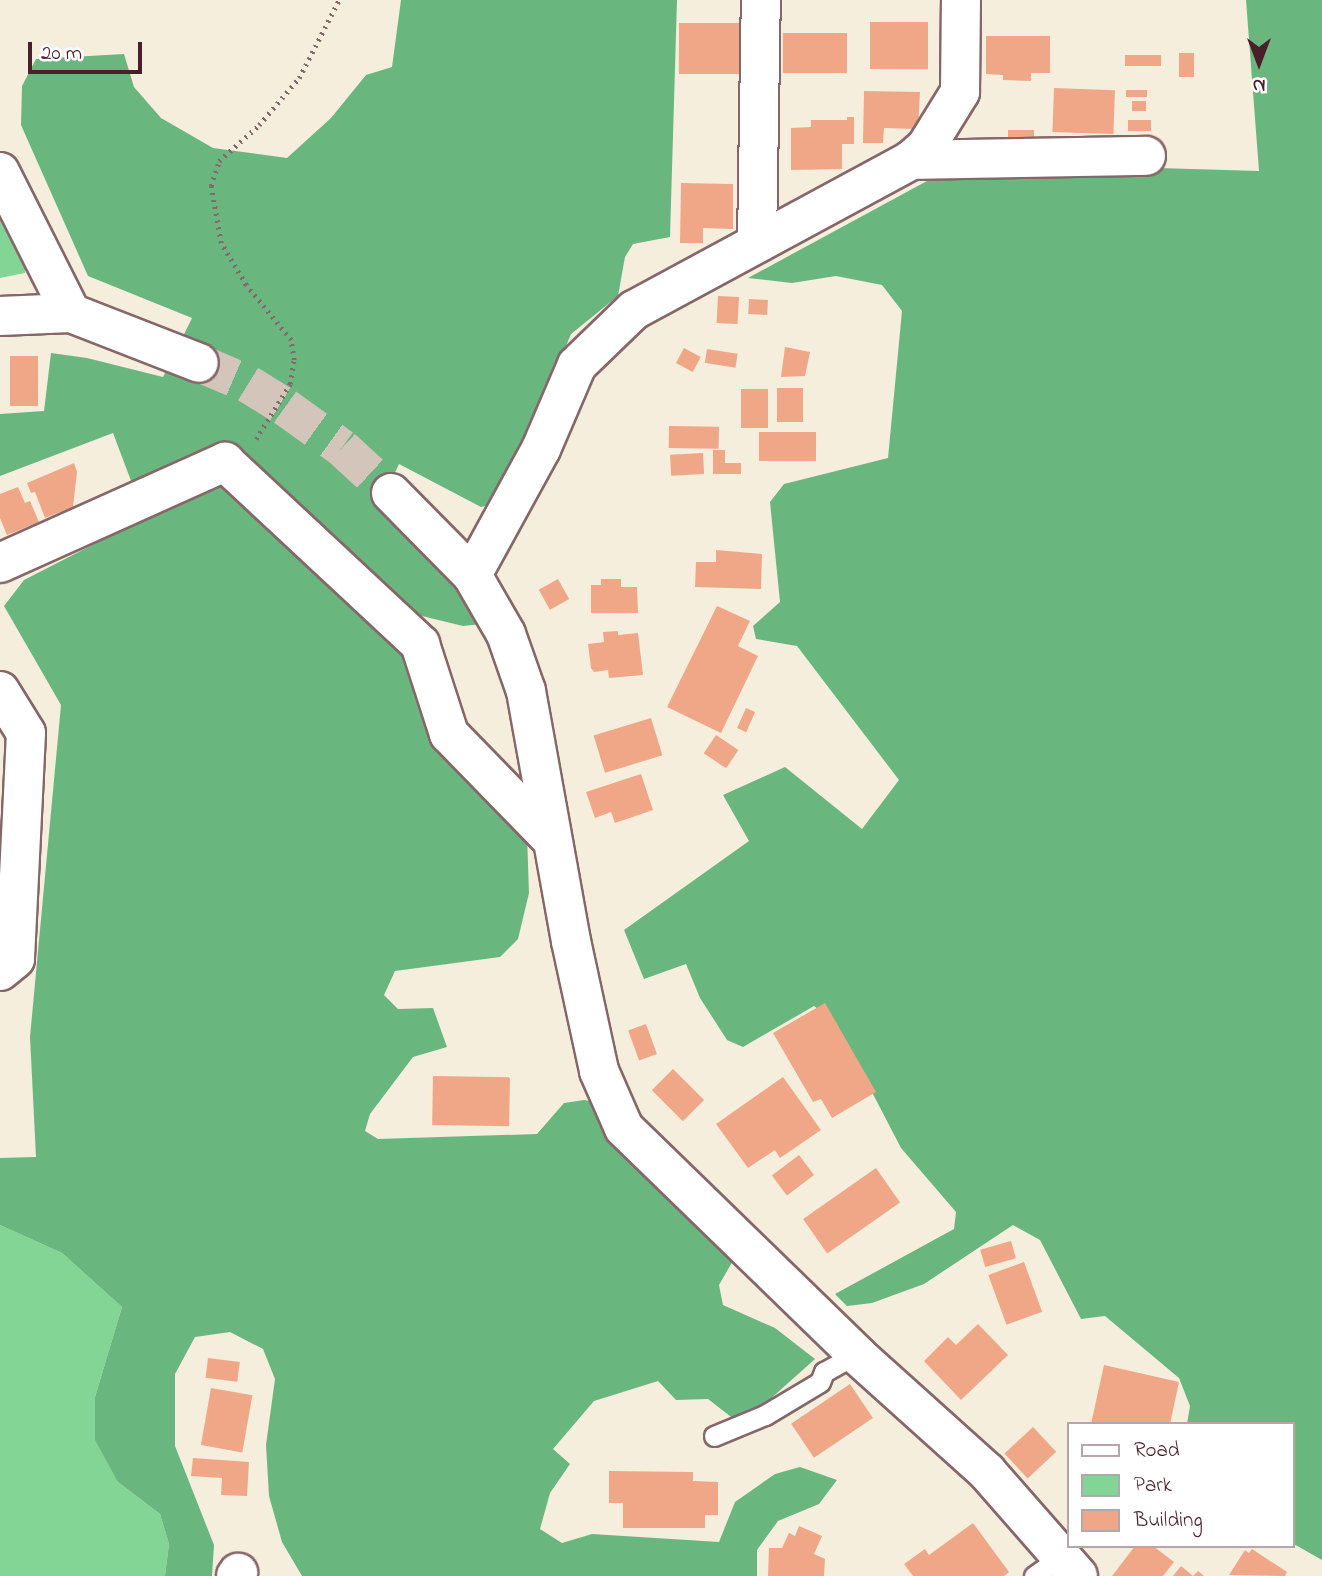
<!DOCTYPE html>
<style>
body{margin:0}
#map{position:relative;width:1322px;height:1576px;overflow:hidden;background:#f5eedc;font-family:"Indie Flower",sans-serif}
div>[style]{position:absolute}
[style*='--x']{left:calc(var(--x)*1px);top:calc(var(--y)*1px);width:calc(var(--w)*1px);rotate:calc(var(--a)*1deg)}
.green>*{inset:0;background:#83d596}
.forest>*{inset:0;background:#6ab67f}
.building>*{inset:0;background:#f0a788;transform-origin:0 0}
.street-tunnel>*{height:38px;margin-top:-19px;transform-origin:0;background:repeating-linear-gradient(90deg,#d3c5b9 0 38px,transparent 0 57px)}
.path>*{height:4.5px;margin-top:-2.25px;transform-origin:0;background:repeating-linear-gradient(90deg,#866769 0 2px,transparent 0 7px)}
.roads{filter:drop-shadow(2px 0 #866769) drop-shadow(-2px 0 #866769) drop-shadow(0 2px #866769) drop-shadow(0 -2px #866769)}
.lane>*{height:19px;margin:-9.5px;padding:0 9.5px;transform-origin:9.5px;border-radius:9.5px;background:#fff}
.street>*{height:38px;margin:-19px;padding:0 19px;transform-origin:19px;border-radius:19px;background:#fff}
span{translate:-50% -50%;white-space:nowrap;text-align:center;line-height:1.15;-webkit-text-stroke:5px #fff;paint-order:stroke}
.legend{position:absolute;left:1067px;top:1422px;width:228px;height:126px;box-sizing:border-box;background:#fff;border:2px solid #b7a5aa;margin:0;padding:9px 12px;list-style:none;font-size:21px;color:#4a1f2b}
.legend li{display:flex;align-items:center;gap:14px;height:35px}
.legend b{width:35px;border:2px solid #b7a5aa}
.north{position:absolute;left:1224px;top:28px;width:70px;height:70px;-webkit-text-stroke:5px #fff;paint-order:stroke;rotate:180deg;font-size:19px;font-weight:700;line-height:28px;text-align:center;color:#4a1f2b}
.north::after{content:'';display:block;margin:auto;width:24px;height:32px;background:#4a1f2b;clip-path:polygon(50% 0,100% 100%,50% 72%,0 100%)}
.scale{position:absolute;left:28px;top:42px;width:114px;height:32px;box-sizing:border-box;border:4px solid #4a1f2b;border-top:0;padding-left:9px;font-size:21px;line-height:24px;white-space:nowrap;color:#4a1f2b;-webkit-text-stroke:5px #fff;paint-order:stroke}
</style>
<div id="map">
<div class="green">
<i style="clip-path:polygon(0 209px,28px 259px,25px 273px,0 278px)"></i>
<i style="clip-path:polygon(0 1225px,62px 1253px,122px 1307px,95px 1397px,118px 1482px,160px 1514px,169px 1544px,165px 1576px,0 1576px)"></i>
</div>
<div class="forest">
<i style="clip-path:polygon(401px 0,677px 0,670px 237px,633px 244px,625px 257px,618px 296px,571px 334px,500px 503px,481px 507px,399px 464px,380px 505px,458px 585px,482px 624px,463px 626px,422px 616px,399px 641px,527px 835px,529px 893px,518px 939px,500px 957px,395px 971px,384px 995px,398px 1009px,433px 1008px,447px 1047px,413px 1057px,370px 1114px,365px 1131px,378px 1139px,537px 1134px,564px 1103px,584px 1100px,617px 1106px,738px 1252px,719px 1285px,723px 1305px,775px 1328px,815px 1359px,768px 1401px,735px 1420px,708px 1399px,676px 1400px,658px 1381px,594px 1401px,553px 1449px,570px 1464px,550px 1493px,540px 1529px,562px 1543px,592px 1534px,719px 1542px,735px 1502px,775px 1474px,800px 1467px,837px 1480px,819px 1504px,778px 1521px,757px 1550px,757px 1576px,302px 1576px,282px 1542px,269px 1496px,266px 1445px,275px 1379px,263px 1349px,230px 1332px,195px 1337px,175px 1374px,175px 1446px,214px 1545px,212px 1576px,165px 1576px,169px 1544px,160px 1514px,118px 1482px,95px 1440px,95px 1397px,122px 1307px,62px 1253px,0 1225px,0 1158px,36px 1157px,30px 1037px,61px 705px,4px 606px,24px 580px,145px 518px,113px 433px,0 476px,0 414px,44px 411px,51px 353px,87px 358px,163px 377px,192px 318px,88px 276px,21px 125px,22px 86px,36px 59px,124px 54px,134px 87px,161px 118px,213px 148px,287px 158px,331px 118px,366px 75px,392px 67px)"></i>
<i style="clip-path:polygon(1246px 0,1322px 0,1322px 1560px,1292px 1543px,1292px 1424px,1187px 1424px,1190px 1406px,1179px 1378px,1105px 1316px,1081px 1319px,1040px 1240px,1013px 1225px,924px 1284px,872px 1303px,847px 1306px,835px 1294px,954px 1229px,956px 1212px,901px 1148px,836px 1023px,814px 1006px,743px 1047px,727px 1040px,700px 998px,686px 964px,644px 979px,624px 930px,749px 841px,723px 795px,785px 767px,862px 829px,899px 780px,797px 646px,756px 639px,753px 626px,780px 602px,770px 502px,784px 484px,888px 458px,902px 311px,882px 285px,836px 276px,792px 283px,748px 278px,962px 162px,1259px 171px)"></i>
</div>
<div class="building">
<i style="left:870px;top:22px;width:58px;height:47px"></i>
<i style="left:679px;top:23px;width:65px;height:51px"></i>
<i style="left:783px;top:33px;width:64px;height:40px"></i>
<i style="clip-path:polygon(986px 36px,1050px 36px,1050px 73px,1031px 73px,1031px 81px,1003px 80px,1003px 75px,986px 74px)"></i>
<i style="left:1179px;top:53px;width:15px;height:24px"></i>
<i style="left:1125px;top:55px;width:36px;height:11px"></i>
<i style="left:1054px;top:88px;width:61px;height:44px;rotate:2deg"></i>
<i style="left:1126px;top:90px;width:21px;height:7px"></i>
<i style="clip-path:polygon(864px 91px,920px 92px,918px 129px,884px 128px,883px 143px,863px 143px)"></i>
<i style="left:1132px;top:101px;width:14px;height:10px"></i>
<i style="clip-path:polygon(847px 117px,854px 117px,854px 144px,842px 144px,842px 169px,791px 170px,791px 128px,811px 127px,811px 120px,847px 120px)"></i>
<i style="left:1128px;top:120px;width:23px;height:11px"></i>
<i style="left:1008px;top:130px;width:26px;height:9px"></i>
<i style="clip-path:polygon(681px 183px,733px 184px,733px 229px,703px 228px,703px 243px,680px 243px)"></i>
<i style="left:718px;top:296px;width:21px;height:27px;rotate:3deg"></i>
<i style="left:749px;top:299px;width:19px;height:15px;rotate:3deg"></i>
<i style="clip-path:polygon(785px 347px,810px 352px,805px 376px,781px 377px)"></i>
<i style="left:684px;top:348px;width:19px;height:17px;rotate:28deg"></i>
<i style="left:707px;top:349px;width:31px;height:14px;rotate:9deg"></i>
<i style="left:10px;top:356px;width:28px;height:50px"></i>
<i style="left:777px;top:388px;width:26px;height:34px"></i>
<i style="left:741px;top:389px;width:27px;height:39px"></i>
<i style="left:669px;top:426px;width:50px;height:22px;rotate:1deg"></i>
<i style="left:816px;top:432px;width:29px;height:57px;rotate:90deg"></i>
<i style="clip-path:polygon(713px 450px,725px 450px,725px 463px,741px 463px,741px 474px,713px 474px)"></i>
<i style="left:703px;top:453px;width:21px;height:33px;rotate:87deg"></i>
<i style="clip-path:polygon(74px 463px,77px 472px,73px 507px,45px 518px,35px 492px,31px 493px,27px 483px)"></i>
<i style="clip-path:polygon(18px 487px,25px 503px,30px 501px,39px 522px,7px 535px,0 518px,0 494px)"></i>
<i style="clip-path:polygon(716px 550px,762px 554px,761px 589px,695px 587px,696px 562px,716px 562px)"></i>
<i style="left:558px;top:579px;width:23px;height:22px;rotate:61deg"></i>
<i style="clip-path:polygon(601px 579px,621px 579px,621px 587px,637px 587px,638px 613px,591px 613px,591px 585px,601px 585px)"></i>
<i style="clip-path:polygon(717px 606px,750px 621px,738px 646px,758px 656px,721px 733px,667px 707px)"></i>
<i style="clip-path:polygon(618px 631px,618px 635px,638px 633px,643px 675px,609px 678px,608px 670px,594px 672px,591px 668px,588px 644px,604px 642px,603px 632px)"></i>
<i style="left:746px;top:708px;width:10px;height:22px;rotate:24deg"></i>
<i style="left:651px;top:718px;width:39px;height:60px;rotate:73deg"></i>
<i style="left:716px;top:735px;width:27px;height:22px;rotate:34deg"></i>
<i style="clip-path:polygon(641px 774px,653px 810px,615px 823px,611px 812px,595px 818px,586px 792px)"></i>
<i style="clip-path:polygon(825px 1003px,876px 1092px,832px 1118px,821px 1099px,813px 1102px,773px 1033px)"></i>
<i style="left:646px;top:1024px;width:32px;height:19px;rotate:70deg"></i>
<i style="left:673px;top:1069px;width:44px;height:30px;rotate:45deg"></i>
<i style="left:433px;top:1076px;width:77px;height:49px;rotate:1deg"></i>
<i style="clip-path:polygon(783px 1077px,821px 1130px,780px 1158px,775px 1150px,748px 1168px,716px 1124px)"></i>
<i style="left:799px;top:1155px;width:25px;height:34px;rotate:53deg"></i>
<i style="left:876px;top:1168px;width:42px;height:89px;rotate:55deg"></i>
<i style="left:1011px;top:1241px;width:18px;height:32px;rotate:74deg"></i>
<i style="left:1024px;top:1262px;width:53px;height:38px;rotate:70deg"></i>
<i style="clip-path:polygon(978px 1324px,1008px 1355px,961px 1400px,924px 1361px,948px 1337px,956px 1345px)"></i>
<i style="left:208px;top:1358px;width:32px;height:20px;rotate:7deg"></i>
<i style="clip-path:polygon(1104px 1365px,1179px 1382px,1170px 1424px,1091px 1424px)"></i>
<i style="left:850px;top:1384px;width:41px;height:71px;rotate:56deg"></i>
<i style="left:211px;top:1388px;width:42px;height:58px;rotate:10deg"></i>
<i style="left:1033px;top:1427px;width:34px;height:39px;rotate:47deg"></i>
<i style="clip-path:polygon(193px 1458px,249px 1462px,247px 1496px,221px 1495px,222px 1478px,191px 1476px)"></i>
<i style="clip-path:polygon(609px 1471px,693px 1472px,693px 1481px,718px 1482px,718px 1515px,705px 1515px,705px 1528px,623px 1528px,623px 1503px,609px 1503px)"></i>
<i style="clip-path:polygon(973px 1523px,1009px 1572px,1004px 1576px,913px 1576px,904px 1564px,925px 1549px,929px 1555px)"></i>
<i style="clip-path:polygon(799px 1526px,822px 1536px,814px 1554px,825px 1559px,824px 1576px,768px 1576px,769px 1548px,782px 1548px,789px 1533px,795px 1536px)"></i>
<i style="clip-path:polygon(1135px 1546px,1153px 1546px,1174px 1562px,1163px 1576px,1112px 1576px)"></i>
<i style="clip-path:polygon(1252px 1549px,1287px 1572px,1285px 1576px,1229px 1575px,1245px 1550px,1249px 1553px)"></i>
<i style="clip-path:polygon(1181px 1566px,1193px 1576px,1198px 1571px,1204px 1576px,1173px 1576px)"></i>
</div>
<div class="street-tunnel">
<i style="--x:199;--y:363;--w:53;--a:23.2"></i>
<i style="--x:248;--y:384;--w:44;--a:31.9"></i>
<i style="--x:285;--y:407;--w:70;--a:35.7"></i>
<i style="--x:342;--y:448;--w:67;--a:42.6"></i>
</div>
<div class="path">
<i style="--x:256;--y:439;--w:65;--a:-58.3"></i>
<i style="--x:290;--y:384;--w:24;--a:-81"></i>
<i style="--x:294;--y:360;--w:20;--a:-99"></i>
<i style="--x:291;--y:340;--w:71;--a:-129.3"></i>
<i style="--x:246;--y:285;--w:49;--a:-120.8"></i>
<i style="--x:221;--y:243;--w:58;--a:-100"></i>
<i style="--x:211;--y:186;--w:26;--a:-72"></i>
<i style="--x:219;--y:161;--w:54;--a:-42"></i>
<i style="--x:259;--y:125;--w:62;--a:-49.6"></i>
<i style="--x:299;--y:78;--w:88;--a:-62.9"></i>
</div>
<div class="roads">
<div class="lane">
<i style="--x:714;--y:1436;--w:55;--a:-22.4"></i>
<i style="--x:765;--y:1415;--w:64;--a:-31"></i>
<i style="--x:820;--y:1382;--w:11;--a:-68"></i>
<i style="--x:824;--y:1372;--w:37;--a:-29"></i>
<i style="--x:1034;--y:1576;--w:33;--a:-35"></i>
</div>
<div class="street">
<i style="--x:911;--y:160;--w:235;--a:-1"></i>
<i style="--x:0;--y:172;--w:158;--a:63.3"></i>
<i style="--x:757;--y:243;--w:243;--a:-89.1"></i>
<i style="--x:0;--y:316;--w:71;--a:-2.4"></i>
<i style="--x:71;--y:313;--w:137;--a:21.3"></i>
<i style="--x:391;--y:493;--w:115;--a:45.4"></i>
<i style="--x:472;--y:575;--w:68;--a:60"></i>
<i style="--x:506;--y:634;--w:60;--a:70.7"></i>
<i style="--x:526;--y:691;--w:254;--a:79.8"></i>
<i style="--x:571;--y:941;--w:133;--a:77.8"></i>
<i style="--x:599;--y:1071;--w:62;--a:66.3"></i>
<i style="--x:624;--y:1128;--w:324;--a:44.2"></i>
<i style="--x:856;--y:1354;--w:176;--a:42"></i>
<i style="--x:987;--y:1472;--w:138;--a:48.8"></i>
<i style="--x:0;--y:563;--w:247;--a:-24.2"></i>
<i style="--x:225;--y:462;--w:267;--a:43"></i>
<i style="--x:420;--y:644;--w:95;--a:72.1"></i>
<i style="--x:449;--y:734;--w:148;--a:45.8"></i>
<i style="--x:472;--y:575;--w:144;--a:-61.3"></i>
<i style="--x:541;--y:449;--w:91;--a:-66.8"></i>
<i style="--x:577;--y:365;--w:79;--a:-44"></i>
<i style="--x:634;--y:310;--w:315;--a:-28.4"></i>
<i style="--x:911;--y:160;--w:20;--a:-41"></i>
<i style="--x:926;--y:147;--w:65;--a:-58.3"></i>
<i style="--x:960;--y:92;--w:92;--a:-89.4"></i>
<i style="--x:0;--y:691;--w:49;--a:58.2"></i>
<i style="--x:26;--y:733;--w:226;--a:92.8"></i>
<i style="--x:15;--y:959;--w:19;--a:141"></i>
<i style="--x:236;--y:1576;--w:4;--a:-56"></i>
</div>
</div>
<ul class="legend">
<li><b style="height:9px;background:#fff"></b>Road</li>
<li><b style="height:19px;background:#83d596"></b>Park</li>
<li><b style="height:19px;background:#f0a788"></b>Building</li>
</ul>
<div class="north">N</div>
<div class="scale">20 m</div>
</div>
